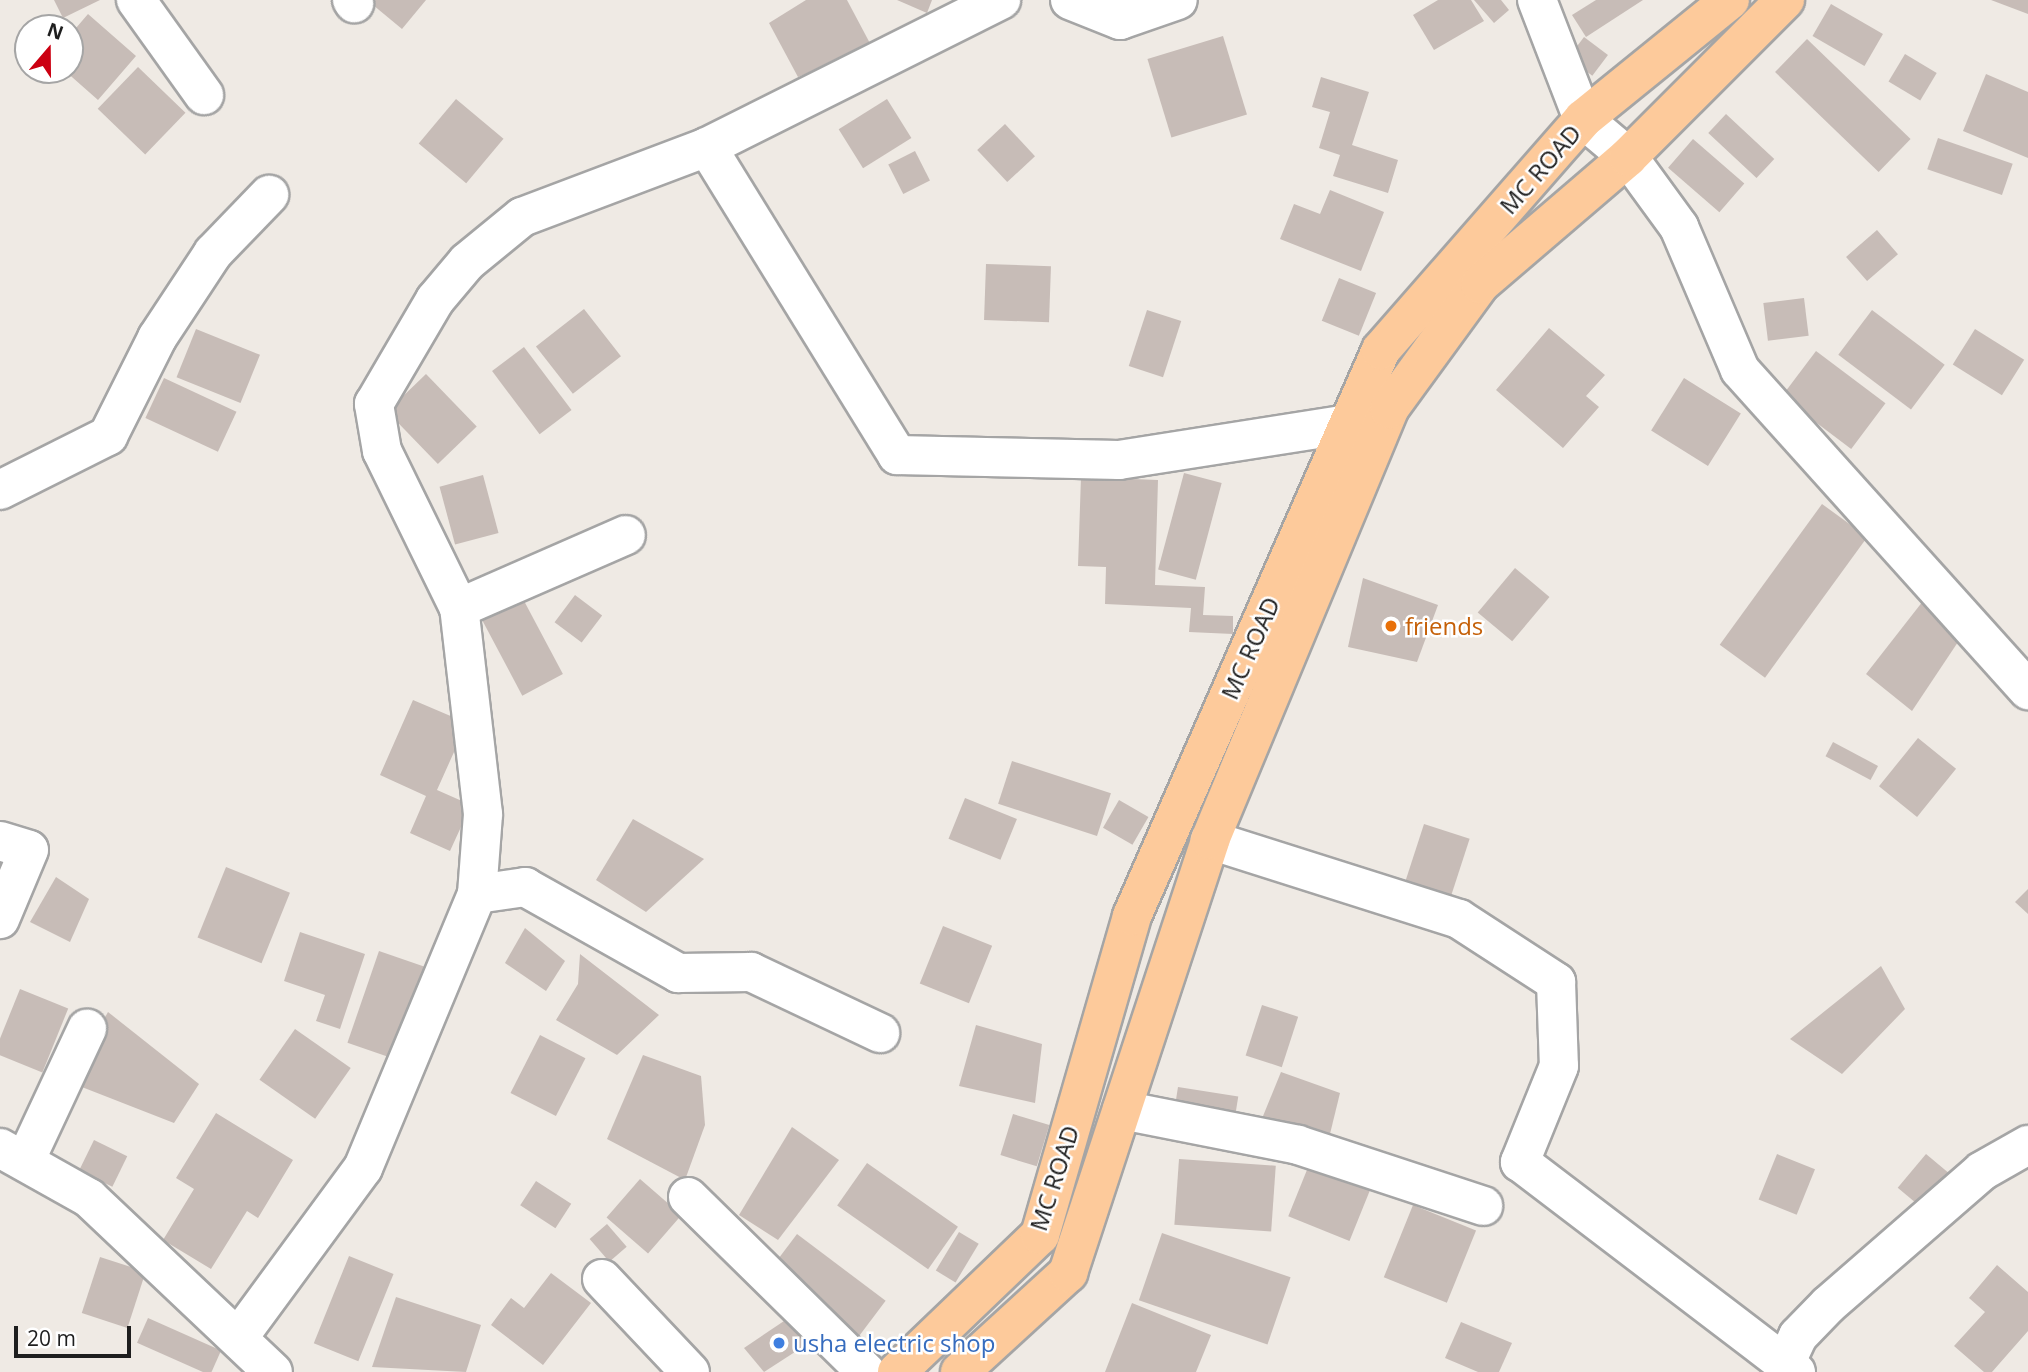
<!DOCTYPE html>
<style>
body{margin:0}
#map{position:relative;width:2028px;height:1372px;overflow:hidden;background:#efeae4;font-family:"Open Sans",sans-serif}
div>[style]{position:absolute}
[style*='--x']{left:calc(var(--x)*1px);top:calc(var(--y)*1px);width:calc(var(--w)*1px);rotate:calc(var(--a)*1deg)}
.building>*{inset:0;background:#c7bcb7;transform-origin:0 0}
.roads{filter:drop-shadow(2px 0 #a5a5a5) drop-shadow(-2px 0 #a5a5a5) drop-shadow(0 2px #a5a5a5) drop-shadow(0 -2px #a5a5a5)}
.minor>*{height:38px;margin:-19px;padding:0 19px;transform-origin:19px;border-radius:19px;background:#fff}
.primary>*{height:38px;margin:-19px;padding:0 19px;transform-origin:19px;border-radius:19px;background:#fdca9b}
.dots>*{width:19px;height:19px;translate:-50% -50%;box-sizing:border-box;border:4px solid #fff;border-radius:50%}
span{translate:-50% -50%;white-space:nowrap;text-align:center;line-height:1.15;-webkit-text-stroke:5px #fff;paint-order:stroke}
.street-label{font-size:24px;color:#1e1e1e}
.food-label{font-size:24px;color:#c56008}
.left{translate:0 -50%;text-align:left}
.shop-label{font-size:24px;color:#366cbe}
.north{position:absolute;left:14px;top:14px;width:70px;height:70px;box-sizing:border-box;background:#fff;border:2px solid #a5a5a5;border-radius:50%;rotate:20deg;font-size:19px;font-weight:700;line-height:28px;text-align:center;color:#1e1e1e}
.north::after{content:'';display:block;margin:auto;width:24px;height:32px;background:#cc0012;clip-path:polygon(50% 0,100% 100%,50% 72%,0 100%)}
.scale{position:absolute;left:14px;top:1326px;width:117px;height:32px;box-sizing:border-box;border:4px solid #1e1e1e;border-top:0;padding-left:9px;font-size:21px;line-height:24px;white-space:nowrap;color:#1e1e1e;-webkit-text-stroke:5px #fff;paint-order:stroke}
</style>
<div id="map">
<div class="building">
<i style="clip-path:polygon(54px 0,100px 0,63px 18px)"></i>
<i style="clip-path:polygon(367px 0,426px 0,402px 29px)"></i>
<i style="clip-path:polygon(806px 0,847px 0,873px 49px,798px 77px,769px 23px)"></i>
<i style="clip-path:polygon(897px 0,932px 0,927px 13px)"></i>
<i style="clip-path:polygon(1438px 0,1471px 0,1484px 21px,1434px 50px,1413px 15px)"></i>
<i style="clip-path:polygon(1474px 0,1501px 0,1509px 10px,1494px 23px)"></i>
<i style="clip-path:polygon(1596px 0,1643px 0,1586px 37px,1572px 15px)"></i>
<i style="clip-path:polygon(1991px 0,2028px 0,2028px 14px)"></i>
<i style="left:1831px;top:4px;width:60px;height:37px;rotate:30deg"></i>
<i style="clip-path:polygon(88px 14px,136px 56px,98px 100px,64px 70px,70px 70px,70px 35px)"></i>
<i style="left:1223px;top:36px;width:82px;height:79px;rotate:73deg"></i>
<i style="left:1584px;top:37px;width:30px;height:26px;rotate:37deg"></i>
<i style="left:1807px;top:39px;width:144px;height:46px;rotate:44deg"></i>
<i style="left:1905px;top:54px;width:37px;height:32px;rotate:31deg"></i>
<i style="left:138px;top:67px;width:66px;height:58px;rotate:44deg"></i>
<i style="clip-path:polygon(1986px 74px,2028px 92px,2028px 158px,1963px 131px)"></i>
<i style="clip-path:polygon(1321px 77px,1369px 92px,1352px 145px,1398px 160px,1388px 193px,1333px 176px,1340px 155px,1319px 148px,1330px 112px,1312px 107px)"></i>
<i style="left:456px;top:99px;width:62px;height:58px;rotate:40deg"></i>
<i style="left:887px;top:99px;width:46px;height:57px;rotate:58deg"></i>
<i style="left:1726px;top:114px;width:66px;height:26px;rotate:43deg"></i>
<i style="left:1005px;top:124px;width:44px;height:38px;rotate:47deg"></i>
<i style="left:1938px;top:138px;width:79px;height:33px;rotate:19deg"></i>
<i style="left:1693px;top:139px;width:68px;height:38px;rotate:41deg"></i>
<i style="left:915px;top:151px;width:33px;height:30px;rotate:63deg"></i>
<i style="clip-path:polygon(1330px 190px,1384px 212px,1361px 271px,1280px 239px,1294px 204px,1320px 214px)"></i>
<i style="left:1877px;top:230px;width:32px;height:41px;rotate:49deg"></i>
<i style="left:986px;top:264px;width:65px;height:56px;rotate:2deg"></i>
<i style="left:1339px;top:278px;width:40px;height:46px;rotate:22deg"></i>
<i style="left:1804px;top:298px;width:38px;height:41px;rotate:83deg"></i>
<i style="left:584px;top:309px;width:60px;height:61px;rotate:52deg"></i>
<i style="left:1147px;top:310px;width:36px;height:59px;rotate:18deg"></i>
<i style="left:1872px;top:310px;width:91px;height:56px;rotate:37deg"></i>
<i style="clip-path:polygon(1549px 328px,1605px 375px,1586px 396px,1599px 407px,1563px 448px,1496px 390px)"></i>
<i style="left:196px;top:329px;width:69px;height:52px;rotate:22deg"></i>
<i style="left:1975px;top:329px;width:58px;height:42px;rotate:32deg"></i>
<i style="left:524px;top:347px;width:79px;height:40px;rotate:53deg"></i>
<i style="left:1816px;top:351px;width:87px;height:57px;rotate:37deg"></i>
<i style="left:426px;top:374px;width:73px;height:54px;rotate:46deg"></i>
<i style="left:164px;top:378px;width:80px;height:44px;rotate:25deg"></i>
<i style="left:1684px;top:378px;width:67px;height:62px;rotate:32deg"></i>
<i style="left:1184px;top:473px;width:39px;height:100px;rotate:15deg"></i>
<i style="left:483px;top:475px;width:60px;height:45px;rotate:75deg"></i>
<i style="clip-path:polygon(1081px 477px,1158px 480px,1155px 585px,1205px 587px,1203px 615px,1233px 616px,1233px 634px,1189px 632px,1191px 608px,1105px 604px,1106px 567px,1078px 566px)"></i>
<i style="left:1822px;top:504px;width:56px;height:174px;rotate:36deg"></i>
<i style="left:1515px;top:568px;width:45px;height:58px;rotate:40deg"></i>
<i style="clip-path:polygon(1363px 578px,1438px 605px,1417px 662px,1348px 647px)"></i>
<i style="left:575px;top:595px;width:34px;height:34px;rotate:37deg"></i>
<i style="left:523px;top:599px;width:85px;height:46px;rotate:62deg"></i>
<i style="clip-path:polygon(1923px 601px,1958px 642px,1912px 711px,1866px 674px)"></i>
<i style="clip-path:polygon(413px 700px,467px 723px,437px 790px,471px 805px,450px 851px,410px 833px,426px 796px,380px 775px)"></i>
<i style="left:1918px;top:738px;width:49px;height:62px;rotate:39deg"></i>
<i style="left:1833px;top:742px;width:51px;height:16px;rotate:28deg"></i>
<i style="left:1012px;top:761px;width:104px;height:45px;rotate:18deg"></i>
<i style="left:965px;top:798px;width:56px;height:44px;rotate:22deg"></i>
<i style="left:1119px;top:800px;width:34px;height:32px;rotate:30deg"></i>
<i style="clip-path:polygon(633px 819px,704px 859px,646px 912px,596px 880px)"></i>
<i style="left:1424px;top:824px;width:48px;height:71px;rotate:18deg"></i>
<i style="left:226px;top:867px;width:69px;height:76px;rotate:22deg"></i>
<i style="clip-path:polygon(56px 877px,89px 899px,70px 942px,30px 922px)"></i>
<i style="clip-path:polygon(2028px 889px,2028px 914px,2015px 902px)"></i>
<i style="left:943px;top:926px;width:53px;height:62px;rotate:22deg"></i>
<i style="clip-path:polygon(525px 928px,565px 961px,546px 991px,505px 963px)"></i>
<i style="clip-path:polygon(300px 932px,365px 954px,340px 1029px,316px 1021px,325px 995px,284px 981px)"></i>
<i style="left:379px;top:951px;width:56px;height:97px;rotate:19deg"></i>
<i style="clip-path:polygon(580px 954px,659px 1015px,617px 1055px,556px 1020px,578px 984px)"></i>
<i style="clip-path:polygon(1881px 966px,1905px 1009px,1842px 1074px,1790px 1039px)"></i>
<i style="left:20px;top:989px;width:52px;height:69px;rotate:22deg"></i>
<i style="left:1262px;top:1005px;width:38px;height:53px;rotate:18deg"></i>
<i style="clip-path:polygon(108px 1012px,199px 1084px,174px 1123px,69px 1082px)"></i>
<i style="clip-path:polygon(976px 1025px,1042px 1044px,1035px 1103px,959px 1086px)"></i>
<i style="left:295px;top:1029px;width:68px;height:62px;rotate:35deg"></i>
<i style="left:540px;top:1035px;width:51px;height:65px;rotate:27deg"></i>
<i style="clip-path:polygon(643px 1055px,701px 1076px,705px 1125px,685px 1180px,607px 1139px)"></i>
<i style="clip-path:polygon(1281px 1072px,1340px 1093px,1328px 1142px,1261px 1121px)"></i>
<i style="left:1178px;top:1087px;width:61px;height:27px;rotate:9deg"></i>
<i style="clip-path:polygon(216px 1113px,293px 1160px,258px 1218px,247px 1211px,211px 1269px,163px 1240px,194px 1189px,176px 1178px)"></i>
<i style="left:1013px;top:1114px;width:38px;height:43px;rotate:17deg"></i>
<i style="clip-path:polygon(792px 1127px,839px 1160px,778px 1240px,739px 1215px)"></i>
<i style="left:94px;top:1140px;width:37px;height:34px;rotate:26deg"></i>
<i style="left:1777px;top:1154px;width:41px;height:49px;rotate:22deg"></i>
<i style="left:1926px;top:1154px;width:34px;height:44px;rotate:40deg"></i>
<i style="left:1313px;top:1155px;width:66px;height:66px;rotate:22deg"></i>
<i style="left:1179px;top:1159px;width:97px;height:66px;rotate:4deg"></i>
<i style="left:867px;top:1163px;width:111px;height:52px;rotate:35deg"></i>
<i style="left:640px;top:1179px;width:55px;height:51px;rotate:41deg"></i>
<i style="left:536px;top:1181px;width:42px;height:29px;rotate:33deg"></i>
<i style="left:1413px;top:1205px;width:68px;height:78px;rotate:22deg"></i>
<i style="left:607px;top:1224px;width:30px;height:23px;rotate:49deg"></i>
<i style="left:959px;top:1232px;width:23px;height:45px;rotate:31deg"></i>
<i style="left:1162px;top:1233px;width:136px;height:71px;rotate:19deg"></i>
<i style="left:797px;top:1234px;width:111px;height:45px;rotate:37deg"></i>
<i style="left:349px;top:1256px;width:48px;height:94px;rotate:22deg"></i>
<i style="left:100px;top:1257px;width:48px;height:59px;rotate:18deg"></i>
<i style="clip-path:polygon(1997px 1265px,2028px 1292px,2028px 1331px,1992px 1372px,1984px 1372px,1954px 1346px,1985px 1312px,1969px 1298px)"></i>
<i style="clip-path:polygon(551px 1273px,591px 1303px,543px 1365px,491px 1325px,511px 1298px,524px 1308px)"></i>
<i style="clip-path:polygon(396px 1297px,481px 1325px,466px 1372px,372px 1367px)"></i>
<i style="clip-path:polygon(1132px 1303px,1211px 1335px,1196px 1372px,1105px 1372px)"></i>
<i style="left:148px;top:1318px;width:80px;height:27px;rotate:24deg"></i>
<i style="clip-path:polygon(787px 1319px,815px 1339px,764px 1372px,744px 1348px)"></i>
<i style="clip-path:polygon(1461px 1322px,1512px 1343px,1499px 1372px,1478px 1372px,1445px 1358px)"></i>
</div>
<div class="roads">
<div class="minor">
<i style="--x:136;--y:0;--w:117;--a:54.4"></i>
<i style="--x:352;--y:0;--w:4;--a:56"></i>
<i style="--x:1070;--y:0;--w:54;--a:21.8"></i>
<i style="--x:1120;--y:20;--w:61;--a:-19"></i>
<i style="--x:1537;--y:0;--w:128;--a:68.9"></i>
<i style="--x:1583;--y:119;--w:59;--a:40.2"></i>
<i style="--x:1628;--y:157;--w:87;--a:53.9"></i>
<i style="--x:1679;--y:227;--w:155;--a:66.9"></i>
<i style="--x:1740;--y:370;--w:431;--a:48"></i>
<i style="--x:707;--y:147;--w:362;--a:58.3"></i>
<i style="--x:897;--y:455;--w:222;--a:1.3"></i>
<i style="--x:1119;--y:460;--w:232;--a:-8.9"></i>
<i style="--x:0;--y:490;--w:121;--a:-26.6"></i>
<i style="--x:108;--y:436;--w:110;--a:-63.4"></i>
<i style="--x:157;--y:338;--w:102;--a:-56.6"></i>
<i style="--x:213;--y:253;--w:81;--a:-46"></i>
<i style="--x:459;--y:608;--w:182;--a:-23.6"></i>
<i style="--x:1210;--y:840;--w:261;--a:17.6"></i>
<i style="--x:1459;--y:919;--w:116;--a:33"></i>
<i style="--x:1556;--y:982;--w:84;--a:88"></i>
<i style="--x:1559;--y:1066;--w:104;--a:112.1"></i>
<i style="--x:1520;--y:1162;--w:333;--a:37.3"></i>
<i style="--x:0;--y:841;--w:30;--a:17"></i>
<i style="--x:29;--y:850;--w:75;--a:112.8"></i>
<i style="--x:477;--y:894;--w:49;--a:-8.3"></i>
<i style="--x:525;--y:887;--w:176;--a:29.3"></i>
<i style="--x:678;--y:973;--w:73;--a:-0.8"></i>
<i style="--x:751;--y:972;--w:143;--a:25.3"></i>
<i style="--x:1122;--y:1110;--w:179;--a:11.2"></i>
<i style="--x:1298;--y:1145;--w:195;--a:18.2"></i>
<i style="--x:0;--y:1148;--w:102;--a:29.3"></i>
<i style="--x:89;--y:1198;--w:253;--a:43.4"></i>
<i style="--x:26;--y:1159;--w:144;--a:-64.9"></i>
<i style="--x:688;--y:1197;--w:250;--a:44.5"></i>
<i style="--x:602;--y:1279;--w:128;--a:46.6"></i>
<i style="--x:238;--y:1338;--w:211;--a:-53.7"></i>
<i style="--x:363;--y:1168;--w:297;--a:-67.4"></i>
<i style="--x:477;--y:894;--w:80;--a:-85.7"></i>
<i style="--x:483;--y:814;--w:207;--a:-96.6"></i>
<i style="--x:459;--y:608;--w:175;--a:-116.1"></i>
<i style="--x:382;--y:451;--w:48;--a:-99.7"></i>
<i style="--x:374;--y:404;--w:121;--a:-59.6"></i>
<i style="--x:435;--y:300;--w:50;--a:-49.9"></i>
<i style="--x:467;--y:262;--w:71;--a:-39.3"></i>
<i style="--x:522;--y:217;--w:198;--a:-20.7"></i>
<i style="--x:707;--y:147;--w:329;--a:-26.6"></i>
<i style="--x:1796;--y:1372;--w:14;--a:-144"></i>
<i style="--x:1785;--y:1364;--w:31;--a:-65"></i>
<i style="--x:1798;--y:1336;--w:43;--a:-45.9"></i>
<i style="--x:1828;--y:1305;--w:204;--a:-41"></i>
<i style="--x:1982;--y:1171;--w:53;--a:-29.5"></i>
</div>
<div class="primary">
<i style="--x:897;--y:1372;--w:198;--a:-43.8"></i>
<i style="--x:1040;--y:1235;--w:332;--a:-73.9"></i>
<i style="--x:1132;--y:916;--w:618;--a:-66.25"></i>
<i style="--x:1381;--y:350;--w:307;--a:-48.8"></i>
<i style="--x:1583;--y:119;--w:189;--a:-39"></i>
<i style="--x:960;--y:1372;--w:147;--a:-42.5"></i>
<i style="--x:1068;--y:1273;--w:456;--a:-71.8"></i>
<i style="--x:1210;--y:840;--w:467;--a:-67.4"></i>
<i style="--x:1389;--y:409;--w:155;--a:-53.9"></i>
<i style="--x:1480;--y:284;--w:195;--a:-40.6"></i>
<i style="--x:1628;--y:157;--w:222;--a:-45"></i>
</div>
</div>
<div class="dots">
<i style="left:1391px;top:626px;background:#e8710a"></i>
<i style="left:779px;top:1343px;background:#3f7fe0"></i>
</div>
<div class="street-label">
<span style="left:1540px;top:169px;rotate:-49deg">MC ROAD</span>
<span style="left:1250px;top:648px;rotate:-66deg">MC ROAD</span>
<span style="left:1054px;top:1178px;rotate:-72deg">MC ROAD</span>
</div>
<div class="food-label">
<span class="left" style="left:1405px;top:626px">friends</span>
</div>
<div class="shop-label">
<span class="left" style="left:793px;top:1343px">usha electric shop</span>
</div>
<div class="north">N</div>
<div class="scale">20 m</div>
</div>
